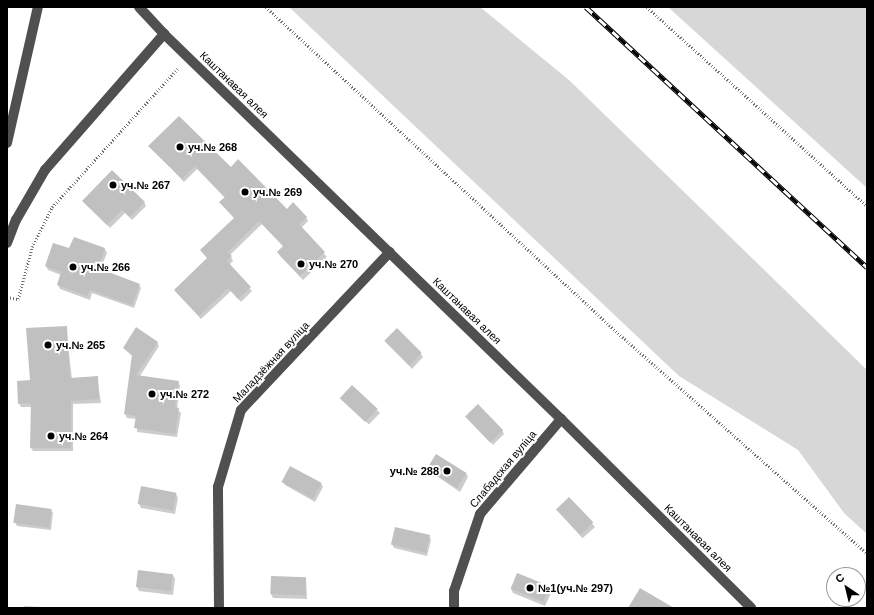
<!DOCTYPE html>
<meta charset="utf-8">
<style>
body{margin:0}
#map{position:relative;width:874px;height:615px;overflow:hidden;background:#fff;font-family:Arial,sans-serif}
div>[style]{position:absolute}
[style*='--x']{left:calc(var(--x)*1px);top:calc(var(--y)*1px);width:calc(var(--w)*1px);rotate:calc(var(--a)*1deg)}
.green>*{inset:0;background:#d7d7d7}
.shadow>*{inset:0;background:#0003;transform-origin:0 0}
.building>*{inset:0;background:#c0c0c0;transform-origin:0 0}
.path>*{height:2.5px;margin-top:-1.25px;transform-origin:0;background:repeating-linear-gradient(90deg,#727272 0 1px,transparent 0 3px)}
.minor>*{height:10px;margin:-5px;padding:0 5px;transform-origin:5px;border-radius:5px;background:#505050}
.rail>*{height:4.5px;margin-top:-2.25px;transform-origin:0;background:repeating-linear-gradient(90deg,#fff 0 9px,#000 0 18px);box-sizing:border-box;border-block:1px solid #000}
.dots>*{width:11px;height:11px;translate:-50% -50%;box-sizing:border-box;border:2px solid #fff;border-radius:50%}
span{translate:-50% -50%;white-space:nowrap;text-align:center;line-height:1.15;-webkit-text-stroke:4px #fff;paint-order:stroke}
.street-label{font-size:11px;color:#000}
.poi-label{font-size:11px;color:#000;font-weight:700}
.left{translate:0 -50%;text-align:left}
.right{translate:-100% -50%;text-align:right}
.frame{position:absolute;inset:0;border:8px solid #000;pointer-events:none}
.north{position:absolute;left:826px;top:567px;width:40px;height:40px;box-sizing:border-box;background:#fff;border:1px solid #999;border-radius:50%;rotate:325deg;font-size:11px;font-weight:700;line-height:16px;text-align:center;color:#000}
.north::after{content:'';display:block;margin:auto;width:14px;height:18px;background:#000;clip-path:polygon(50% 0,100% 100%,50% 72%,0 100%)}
</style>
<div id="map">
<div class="green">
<i style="clip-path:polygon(289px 7px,480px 7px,569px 80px,867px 370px,867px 534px,844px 513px,798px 450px,679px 376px)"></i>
<i style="clip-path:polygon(668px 7px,867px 7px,867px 188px,846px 169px)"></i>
</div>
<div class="shadow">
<i style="clip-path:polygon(150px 146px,231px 169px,287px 210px,306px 217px,308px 221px,301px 228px,327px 257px,303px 280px,280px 256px,278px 252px,284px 247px,262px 224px,230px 255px,233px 261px,229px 265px,252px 291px,241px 302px,231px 291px,201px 319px,175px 291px,208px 259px,201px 250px,235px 219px,221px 202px,225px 198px,197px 169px,184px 182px)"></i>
<i style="clip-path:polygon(83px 201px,144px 202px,146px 206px,132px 220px,125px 213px,110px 228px)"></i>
<i style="clip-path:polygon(105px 249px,107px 253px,100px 270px,139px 285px,141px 288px,134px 308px,92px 293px,90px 300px,60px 289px,58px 285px,61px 275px,48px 270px,46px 266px,70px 250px)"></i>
<i style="clip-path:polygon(66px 327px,72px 379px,97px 377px,101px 403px,73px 404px,73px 451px,33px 451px,31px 448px,32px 407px,21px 407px,19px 403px)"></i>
<i style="clip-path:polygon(386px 340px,421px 354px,423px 357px,412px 369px)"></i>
<i style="clip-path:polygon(157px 342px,159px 346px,140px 376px,178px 382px,180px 386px,177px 409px,181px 413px,177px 437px,137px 432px,137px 419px,127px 418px,125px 414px,133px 357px,124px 348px)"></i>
<i style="left:352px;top:386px;width:39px;height:16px;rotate:44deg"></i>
<i style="clip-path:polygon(466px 417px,502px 430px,504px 434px,493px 445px)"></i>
<i style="clip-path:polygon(428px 470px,466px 473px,468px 477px,460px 492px)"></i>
<i style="clip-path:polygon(283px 482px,321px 483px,323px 487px,315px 502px,285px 485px)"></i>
<i style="clip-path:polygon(176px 494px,178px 498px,175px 514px,141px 508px,139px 504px)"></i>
<i style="left:569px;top:498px;width:39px;height:17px;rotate:48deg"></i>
<i style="clip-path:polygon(51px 510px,53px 513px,51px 530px,17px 526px,15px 522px)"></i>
<i style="clip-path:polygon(429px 536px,431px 540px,427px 556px,394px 548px,392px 544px)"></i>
<i style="clip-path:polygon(139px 571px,173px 575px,175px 579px,173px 595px,139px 591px,137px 587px)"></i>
<i style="clip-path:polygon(306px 578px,307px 599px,273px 598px,271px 594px)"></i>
<i style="clip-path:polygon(549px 587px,552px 591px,545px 606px,513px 593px,511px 589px)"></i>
<i style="clip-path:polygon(24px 606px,56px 608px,24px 608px)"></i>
</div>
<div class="building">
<i style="clip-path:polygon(179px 116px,231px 167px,238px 159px,287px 209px,293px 202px,307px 217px,299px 224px,325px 252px,300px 276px,277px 252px,283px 246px,259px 221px,228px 252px,232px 256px,227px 261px,251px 287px,238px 299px,228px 288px,199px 316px,174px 290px,207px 258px,200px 250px,234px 218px,219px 202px,225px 197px,195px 166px,182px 179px,148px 146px)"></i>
<i style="clip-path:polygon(112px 170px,145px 202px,130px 217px,122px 210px,107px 225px,82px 201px)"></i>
<i style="clip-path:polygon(74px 237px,105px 248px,98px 268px,140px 284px,132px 305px,90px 290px,87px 296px,57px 285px,61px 272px,45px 266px,53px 243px,69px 248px)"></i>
<i style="clip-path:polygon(67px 326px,70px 378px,98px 376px,99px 399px,71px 401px,71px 448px,30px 448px,31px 403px,18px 404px,17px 381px,30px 380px,26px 328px)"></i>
<i style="clip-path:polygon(136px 327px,158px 342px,136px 375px,179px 381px,175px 407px,179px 408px,175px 434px,134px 428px,136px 416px,124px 414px,132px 355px,123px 348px)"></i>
<i style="left:397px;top:328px;width:35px;height:18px;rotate:45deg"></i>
<i style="left:352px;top:385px;width:35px;height:18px;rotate:43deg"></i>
<i style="left:478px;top:404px;width:36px;height:18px;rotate:46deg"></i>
<i style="left:436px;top:454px;width:36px;height:18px;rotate:32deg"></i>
<i style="left:290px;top:466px;width:36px;height:18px;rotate:28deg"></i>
<i style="left:141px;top:486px;width:36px;height:18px;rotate:11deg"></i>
<i style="left:569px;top:497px;width:35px;height:18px;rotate:46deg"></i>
<i style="left:16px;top:504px;width:36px;height:19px;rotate:8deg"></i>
<i style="left:395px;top:527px;width:36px;height:18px;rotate:13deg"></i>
<i style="left:138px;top:570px;width:35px;height:17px;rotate:7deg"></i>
<i style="left:517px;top:573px;width:35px;height:17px;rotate:22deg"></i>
<i style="left:271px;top:576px;width:35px;height:18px;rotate:2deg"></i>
<i style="clip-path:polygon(640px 588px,674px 608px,628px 608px)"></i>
</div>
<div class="path">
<i style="--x:266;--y:7;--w:480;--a:42.8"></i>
<i style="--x:618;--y:333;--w:332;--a:41.5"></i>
<i style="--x:647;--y:7;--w:297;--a:42.1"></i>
<i style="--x:7;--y:297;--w:11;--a:10"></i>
<i style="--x:18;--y:299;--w:54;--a:-74.9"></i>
<i style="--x:32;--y:247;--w:45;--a:-63.4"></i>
<i style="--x:52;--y:207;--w:188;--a:-47.8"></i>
</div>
<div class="minor">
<i style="--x:139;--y:7;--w:37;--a:47"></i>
<i style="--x:164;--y:34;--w:553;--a:44.12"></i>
<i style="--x:561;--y:419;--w:268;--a:44.8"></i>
<i style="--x:7;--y:143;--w:139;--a:-77.2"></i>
<i style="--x:7;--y:243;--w:25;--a:-69"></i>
<i style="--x:16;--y:220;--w:58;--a:-59.9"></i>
<i style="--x:45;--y:170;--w:181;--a:-48.8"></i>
<i style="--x:219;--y:608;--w:121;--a:-90.5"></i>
<i style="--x:218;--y:487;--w:80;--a:-73.4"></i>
<i style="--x:241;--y:410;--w:217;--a:-46.7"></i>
<i style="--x:454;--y:608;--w:17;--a:-90"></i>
<i style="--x:454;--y:591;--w:81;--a:-71.3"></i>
<i style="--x:480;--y:514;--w:125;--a:-49.5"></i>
</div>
<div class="rail">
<i style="--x:586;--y:7;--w:383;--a:42.8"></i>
</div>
<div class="dots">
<i style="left:180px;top:147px;background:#000"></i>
<i style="left:113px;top:185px;background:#000"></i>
<i style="left:245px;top:192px;background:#000"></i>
<i style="left:301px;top:264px;background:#000"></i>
<i style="left:73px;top:267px;background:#000"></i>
<i style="left:48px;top:345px;background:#000"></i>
<i style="left:152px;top:394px;background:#000"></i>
<i style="left:51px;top:436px;background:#000"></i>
<i style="left:447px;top:471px;background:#000"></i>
<i style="left:530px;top:588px;background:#000"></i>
</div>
<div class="street-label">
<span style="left:234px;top:85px;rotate:44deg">Каштанавая алея</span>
<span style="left:467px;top:311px;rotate:44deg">Каштанавая алея</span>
<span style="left:271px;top:362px;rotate:-47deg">Маладзёжная вуліца</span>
<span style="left:503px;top:469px;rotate:-50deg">Слабадская вуліца</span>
<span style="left:698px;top:538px;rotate:45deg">Каштанавая алея</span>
</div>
<div class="poi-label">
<span class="left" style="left:188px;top:147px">уч.№ 268</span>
<span class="left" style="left:121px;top:185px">уч.№ 267</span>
<span class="left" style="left:253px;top:192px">уч.№ 269</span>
<span class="left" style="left:309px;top:264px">уч.№ 270</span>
<span class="left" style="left:81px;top:267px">уч.№ 266</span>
<span class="left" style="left:56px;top:345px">уч.№ 265</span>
<span class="left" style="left:160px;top:394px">уч.№ 272</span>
<span class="left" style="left:59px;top:436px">уч.№ 264</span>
<span class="right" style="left:439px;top:471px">уч.№ 288</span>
<span class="left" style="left:538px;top:588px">№1(уч.№ 297)</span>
</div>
<div class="frame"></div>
<div class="north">С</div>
</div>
